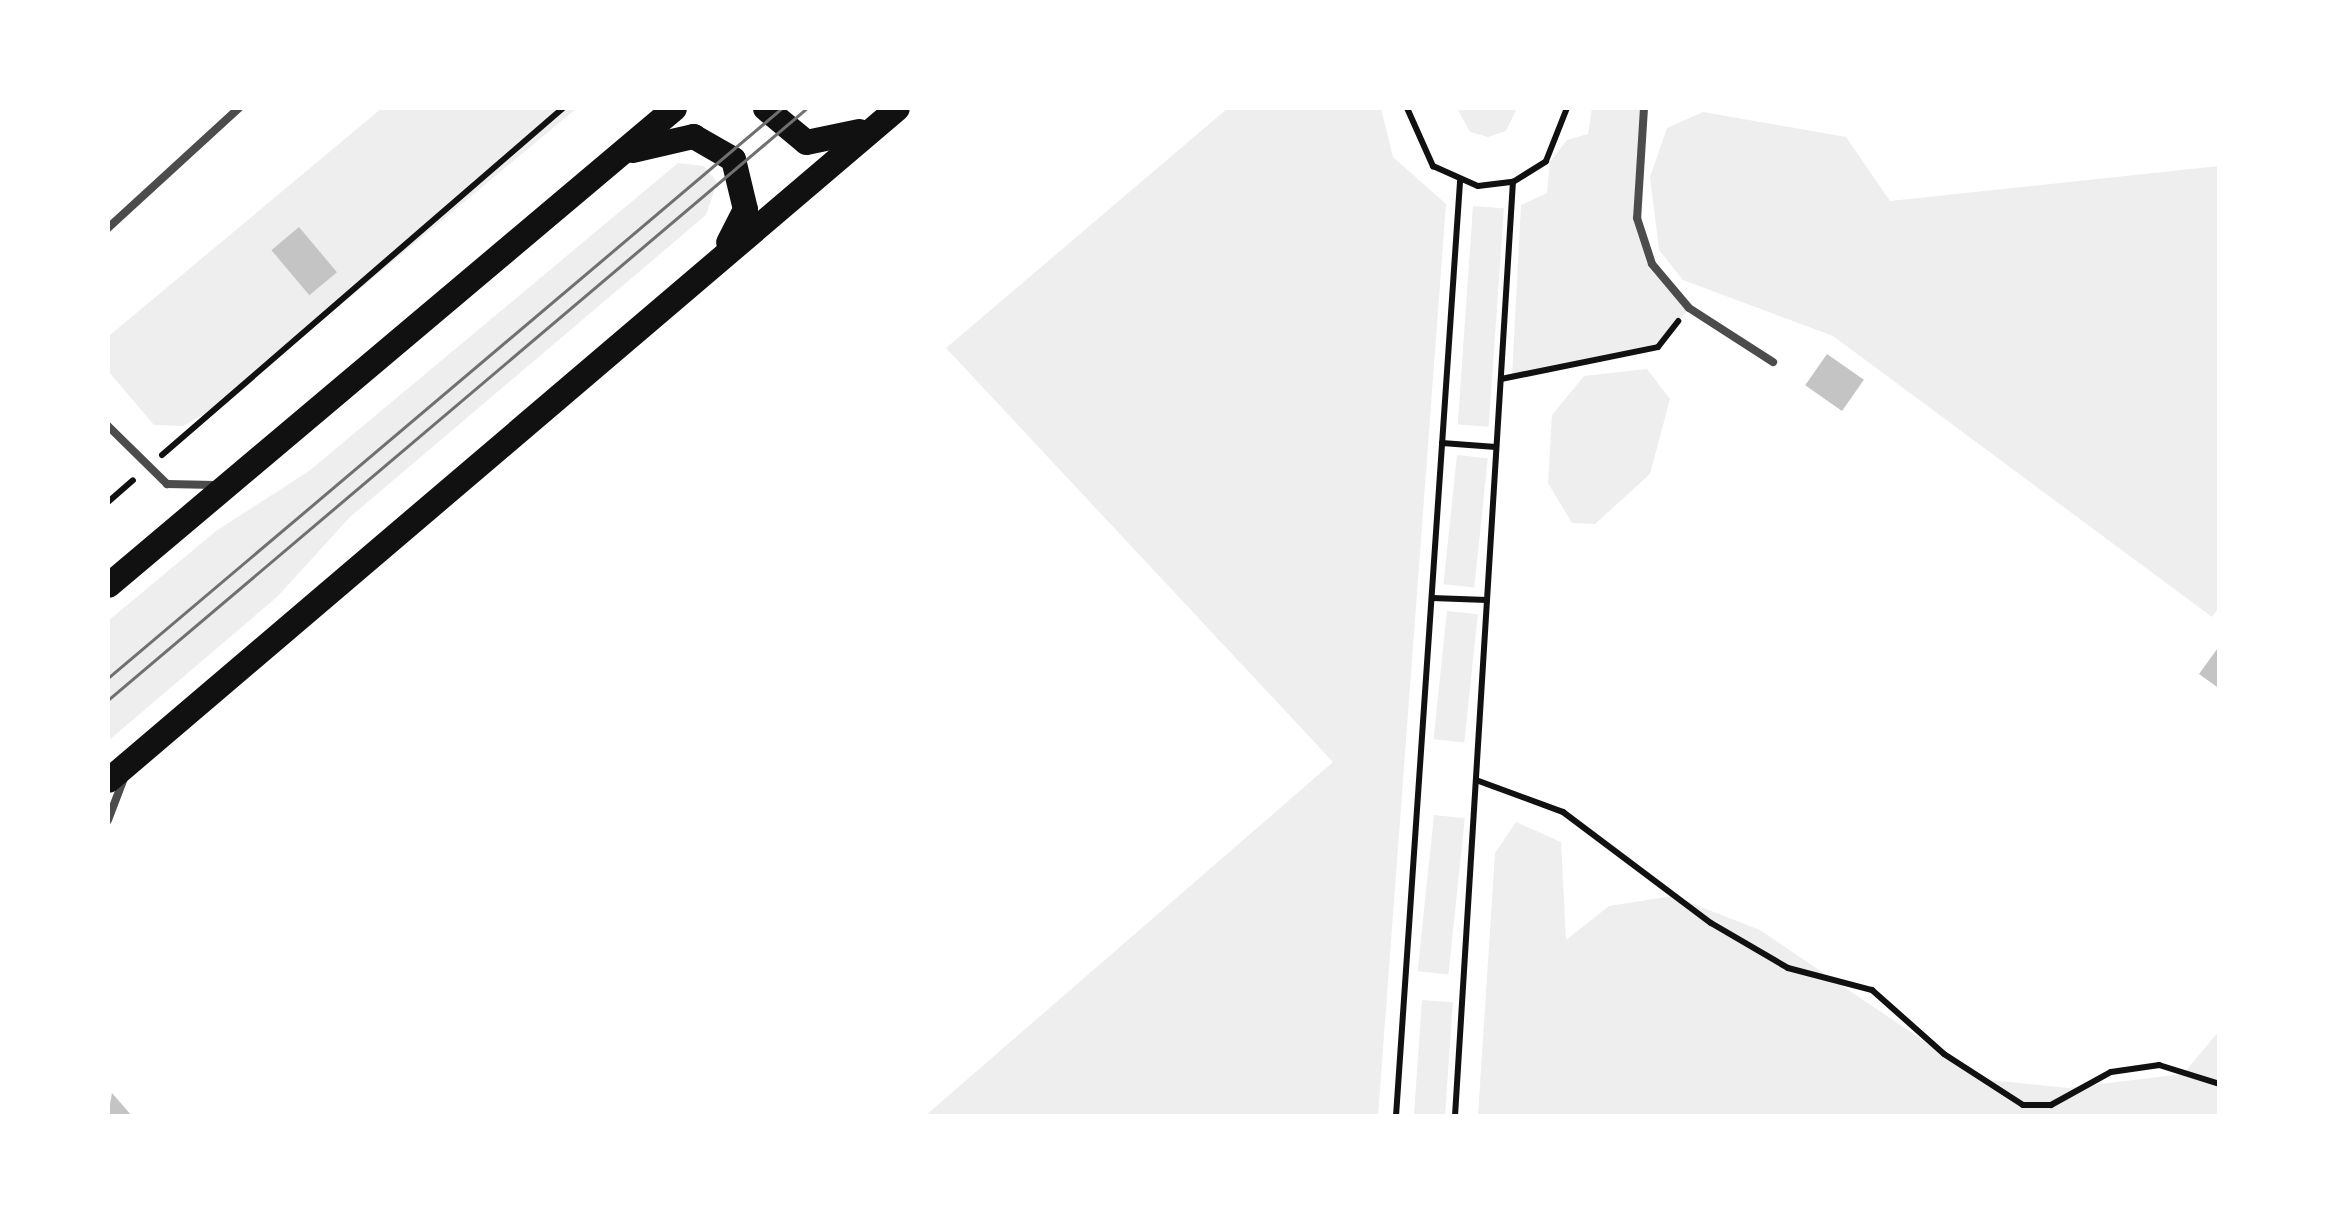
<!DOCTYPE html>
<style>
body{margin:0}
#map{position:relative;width:2327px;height:1224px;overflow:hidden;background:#fff;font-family:Montserrat,sans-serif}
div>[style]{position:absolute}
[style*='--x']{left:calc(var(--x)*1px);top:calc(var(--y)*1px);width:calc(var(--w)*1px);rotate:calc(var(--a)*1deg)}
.green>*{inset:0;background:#eee;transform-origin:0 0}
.building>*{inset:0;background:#c4c4c4;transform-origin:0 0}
.path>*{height:6px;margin:-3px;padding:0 3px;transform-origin:3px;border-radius:3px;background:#111}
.service>*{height:8px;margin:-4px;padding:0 4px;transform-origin:4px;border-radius:4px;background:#4c4c4c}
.primary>*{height:25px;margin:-12.5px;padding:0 12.5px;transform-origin:12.5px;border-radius:12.5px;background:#111}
.tram>*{height:2.5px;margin:-1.25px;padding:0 1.25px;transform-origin:1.25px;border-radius:1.25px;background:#707070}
span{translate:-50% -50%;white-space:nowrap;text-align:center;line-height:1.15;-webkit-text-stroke:10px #fff;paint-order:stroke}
.frame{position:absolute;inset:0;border:110px solid #fff;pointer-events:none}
</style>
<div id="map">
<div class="green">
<i style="clip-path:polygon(382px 108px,577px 108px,222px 404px,183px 426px,154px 425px,109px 372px,110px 335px)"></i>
<i style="clip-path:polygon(1228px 108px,1381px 108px,1393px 157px,1446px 204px,1378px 1116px,925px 1116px,1333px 762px,946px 348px)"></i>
<i style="clip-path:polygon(1457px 108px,1517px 108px,1506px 131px,1488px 137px,1470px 132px)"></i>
<i style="clip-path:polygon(1592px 108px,1643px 108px,1642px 243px,1688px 309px,1658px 347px,1512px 376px,1521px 205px,1547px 193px,1550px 162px,1567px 140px,1588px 134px)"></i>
<i style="clip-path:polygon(1703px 112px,1846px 137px,1890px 201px,2219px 166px,2220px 606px,2212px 617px,1833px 336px,1683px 280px,1659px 250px,1650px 177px,1667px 128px)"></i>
<i style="clip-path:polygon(678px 163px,704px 166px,717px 182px,706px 215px,350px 517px,277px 597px,108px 741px,108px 621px,216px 531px,309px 471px)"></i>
<i style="left:1473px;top:206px;width:31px;height:219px;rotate:4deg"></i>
<i style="clip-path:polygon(1647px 369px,1670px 399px,1650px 474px,1595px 524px,1572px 523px,1548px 483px,1552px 415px,1584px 376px)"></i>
<i style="left:1457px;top:455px;width:31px;height:130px;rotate:6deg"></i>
<i style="left:1447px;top:611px;width:31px;height:129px;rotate:6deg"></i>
<i style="left:1434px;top:815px;width:31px;height:157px;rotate:6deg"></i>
<i style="clip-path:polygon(1516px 822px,1561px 842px,1566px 940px,1609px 906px,1673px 896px,1760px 930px,1980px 1079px,2068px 1088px,2183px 1074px,2219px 1031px,2219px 1116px,1478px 1116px,1495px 853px)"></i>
<i style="left:1422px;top:1000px;width:31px;height:116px;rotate:4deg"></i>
</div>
<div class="building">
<i style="left:299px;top:227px;width:59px;height:36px;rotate:50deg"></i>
<i style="left:1827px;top:354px;width:45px;height:38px;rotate:35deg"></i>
<i style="clip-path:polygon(2220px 645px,2220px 689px,2199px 674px)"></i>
<i style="clip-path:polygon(112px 1093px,132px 1116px,108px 1116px)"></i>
</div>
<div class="path">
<i style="--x:1407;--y:108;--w:64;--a:65.9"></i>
<i style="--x:1433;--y:166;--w:49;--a:24"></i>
<i style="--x:1478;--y:186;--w:35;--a:-7"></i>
<i style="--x:1513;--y:182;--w:39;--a:-32"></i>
<i style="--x:1546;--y:161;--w:57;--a:-68.4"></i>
<i style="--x:1501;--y:379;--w:160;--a:-11.5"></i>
<i style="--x:1658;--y:347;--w:33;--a:-52"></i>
<i style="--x:1442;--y:443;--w:54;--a:4.2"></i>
<i style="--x:162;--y:455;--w:530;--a:-40.87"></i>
<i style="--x:108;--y:502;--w:33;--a:-41"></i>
<i style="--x:1432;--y:598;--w:55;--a:2.1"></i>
<i style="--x:1476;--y:780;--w:93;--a:20.2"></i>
<i style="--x:1563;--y:812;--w:185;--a:36.9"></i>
<i style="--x:1711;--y:923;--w:89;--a:30.3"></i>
<i style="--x:1788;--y:968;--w:87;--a:14.7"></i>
<i style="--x:1872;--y:990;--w:96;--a:41.6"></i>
<i style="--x:1944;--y:1054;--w:94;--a:32.8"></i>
<i style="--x:2023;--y:1105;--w:28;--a:0"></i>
<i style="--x:2051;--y:1105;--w:68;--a:-28.8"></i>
<i style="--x:2111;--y:1072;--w:49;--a:-8.3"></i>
<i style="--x:2159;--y:1065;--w:64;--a:17.3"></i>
<i style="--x:1396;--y:1116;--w:937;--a:-86.08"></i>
<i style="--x:1455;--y:1116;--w:936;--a:-86.45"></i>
</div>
<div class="service">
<i style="--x:1644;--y:108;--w:110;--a:93.6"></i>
<i style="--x:1637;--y:218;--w:48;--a:71.9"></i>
<i style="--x:1652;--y:264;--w:57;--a:49.9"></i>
<i style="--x:1689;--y:308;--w:100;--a:32.7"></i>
<i style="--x:108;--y:228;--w:178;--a:-42.5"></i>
<i style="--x:108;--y:426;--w:83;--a:44.5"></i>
<i style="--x:167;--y:484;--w:48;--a:1.2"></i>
<i style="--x:108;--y:820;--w:45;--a:-69.1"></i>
</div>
<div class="primary">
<i style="--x:765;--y:108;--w:53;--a:39.7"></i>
<i style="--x:806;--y:142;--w:54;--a:-11.7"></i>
<i style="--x:632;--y:150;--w:63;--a:-12.9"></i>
<i style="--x:693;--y:136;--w:46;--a:29.9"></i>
<i style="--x:733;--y:159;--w:51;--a:76.5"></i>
<i style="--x:745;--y:209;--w:37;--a:117"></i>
<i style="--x:108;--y:585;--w:740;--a:-40.12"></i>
<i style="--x:108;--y:780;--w:1036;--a:-40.42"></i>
</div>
<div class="tram">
<i style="--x:108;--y:678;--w:883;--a:-40.22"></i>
<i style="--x:108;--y:700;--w:916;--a:-40.26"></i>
</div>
<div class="frame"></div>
</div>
